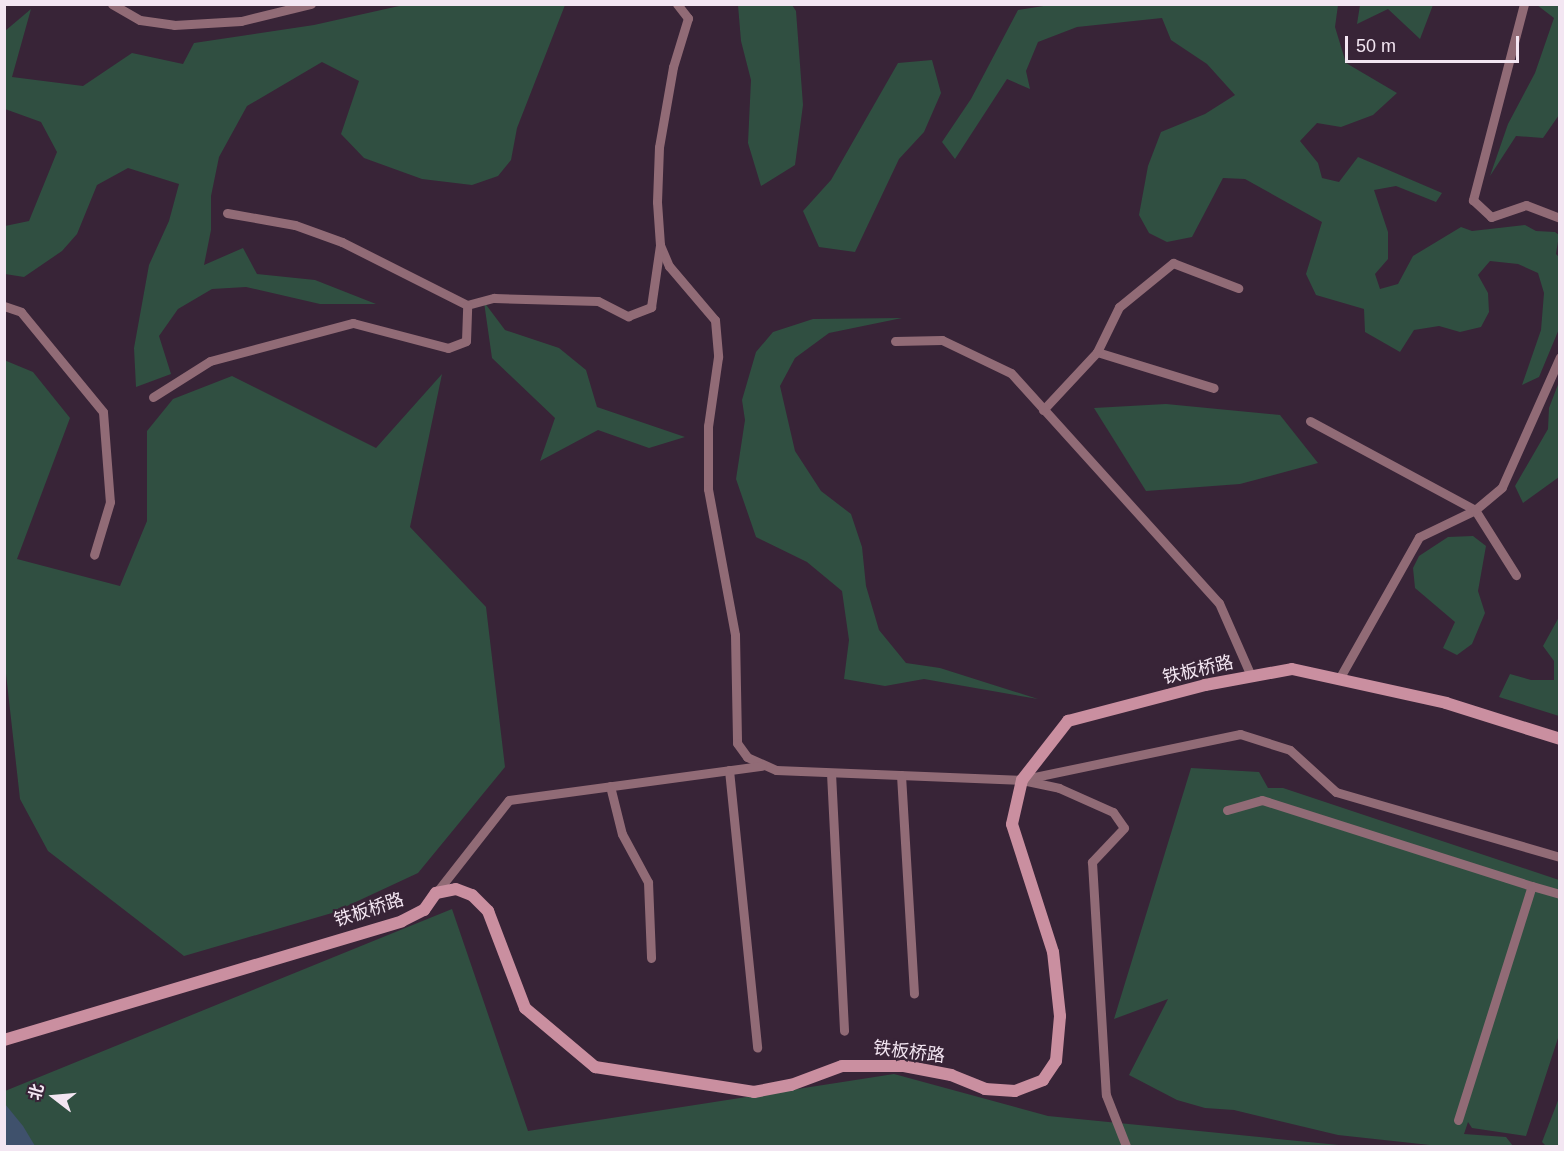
<!DOCTYPE html>
<meta charset="utf-8">
<style>
body{margin:0}
#map{position:relative;width:1564px;height:1151px;overflow:hidden;background:#382437;font-family:Arial,"Noto Sans SC",sans-serif}
div>[style]{position:absolute}
[style*='--x']{left:calc(var(--x)*1px);top:calc(var(--y)*1px);width:calc(var(--w)*1px);rotate:calc(var(--a)*1deg)}
.green>*{inset:0;background:#304f41}
.water>*{inset:0;background:#3f516c}
.lane>*{height:9px;margin:-4.5px;padding:0 4.5px;transform-origin:4.5px;border-radius:4.5px;background:#916b76}
.secondary>*{height:12px;margin:-6px;padding:0 6px;transform-origin:6px;border-radius:6px;background:#ca8fa0}
span{translate:-50% -50%;white-space:nowrap;text-align:center;line-height:1.15;-webkit-text-stroke:4.5px #382437;paint-order:stroke}
.street-label{font-size:18px;color:#f3e6f2}
.frame{position:absolute;inset:0;border:6px solid #f3e6f2;pointer-events:none}
.north{position:absolute;left:24px;top:1067px;width:60px;height:60px;-webkit-text-stroke:4px #382437;paint-order:stroke;rotate:286deg;font-size:16px;font-weight:700;line-height:24px;text-align:center;color:#f3e6f2}
.north::after{content:'';display:block;margin:auto;width:21px;height:27px;background:#f3e6f2;clip-path:polygon(50% 0,100% 100%,50% 72%,0 100%)}
.scale{position:absolute;left:1345px;top:36px;width:174px;height:27px;box-sizing:border-box;border:3px solid #f3e6f2;border-top:0;padding-left:8px;font-size:18px;line-height:21px;white-space:nowrap;color:#f3e6f2;-webkit-text-stroke:4px #382437;paint-order:stroke}
</style>
<div id="map">
<div class="green">
<i style="clip-path:polygon(408px 4px,565px 5px,517px 128px,511px 160px,498px 176px,472px 185px,422px 179px,364px 158px,341px 134px,359px 81px,322px 62px,247px 106px,219px 157px,211px 196px,211px 230px,204px 265px,243px 248px,257px 274px,315px 280px,376px 304px,320px 304px,246px 287px,212px 289px,178px 309px,159px 336px,171px 374px,136px 387px,134px 348px,149px 265px,169px 221px,179px 184px,128px 168px,97px 185px,77px 234px,62px 251px,24px 277px,5px 274px,5px 226px,29px 221px,57px 152px,41px 122px,5px 109px,5px 31px,31px 9px,12px 77px,83px 86px,132px 53px,183px 64px,194px 43px,314px 25px)"></i>
<i style="clip-path:polygon(738px 5px,792px 5px,796px 11px,803px 105px,795px 165px,761px 186px,748px 143px,751px 80px,741px 41px)"></i>
<i style="clip-path:polygon(1050px 5px,1338px 5px,1335px 27px,1346px 63px,1397px 93px,1373px 115px,1341px 127px,1317px 123px,1300px 141px,1318px 163px,1322px 178px,1339px 182px,1358px 157px,1442px 193px,1436px 202px,1396px 186px,1374px 190px,1388px 232px,1388px 259px,1375px 274px,1380px 289px,1398px 284px,1413px 256px,1461px 227px,1472px 231px,1525px 225px,1536px 231px,1555px 232px,1559px 235px,1556px 254px,1559px 257px,1559px 329px,1539px 377px,1522px 385px,1541px 330px,1544px 293px,1538px 273px,1518px 264px,1490px 261px,1478px 275px,1488px 293px,1489px 312px,1481px 327px,1460px 332px,1439px 326px,1414px 330px,1400px 352px,1365px 332px,1364px 309px,1316px 295px,1306px 274px,1322px 222px,1245px 179px,1223px 178px,1192px 237px,1167px 242px,1149px 233px,1139px 215px,1148px 166px,1161px 132px,1205px 114px,1235px 95px,1207px 64px,1171px 40px,1162px 18px,1077px 27px,1038px 42px,1026px 71px,1030px 89px,1007px 79px,955px 159px,942px 142px,971px 99px,1018px 10px)"></i>
<i style="clip-path:polygon(1360px 5px,1360px 4px,1433px 5px,1420px 39px,1388px 9px,1357px 24px)"></i>
<i style="clip-path:polygon(1537px 5px,1559px 5px,1559px 115px,1543px 138px,1516px 136px,1490px 176px,1508px 124px,1535px 73px,1554px 18px)"></i>
<i style="clip-path:polygon(932px 60px,941px 93px,924px 132px,899px 159px,855px 252px,819px 247px,803px 211px,831px 180px,898px 63px)"></i>
<i style="clip-path:polygon(484px 302px,505px 330px,559px 348px,586px 370px,597px 407px,685px 437px,649px 448px,598px 430px,540px 461px,555px 418px,492px 358px)"></i>
<i style="clip-path:polygon(902px 318px,829px 333px,795px 358px,780px 386px,795px 451px,821px 491px,851px 514px,862px 547px,866px 586px,879px 630px,906px 663px,940px 668px,1038px 699px,924px 679px,885px 686px,844px 679px,849px 640px,842px 591px,807px 562px,756px 537px,736px 479px,745px 420px,742px 400px,756px 352px,773px 332px,813px 319px)"></i>
<i style="clip-path:polygon(4px 360px,33px 372px,70px 418px,17px 559px,120px 586px,147px 521px,147px 431px,173px 399px,232px 376px,376px 448px,442px 374px,410px 527px,486px 607px,505px 767px,418px 873px,332px 913px,184px 956px,48px 851px,20px 799px,5px 665px)"></i>
<i style="clip-path:polygon(1559px 382px,1559px 477px,1523px 503px,1515px 486px,1548px 429px,1549px 408px)"></i>
<i style="clip-path:polygon(1166px 404px,1280px 415px,1318px 463px,1240px 484px,1146px 491px,1094px 408px)"></i>
<i style="clip-path:polygon(1473px 536px,1486px 546px,1478px 591px,1485px 613px,1472px 644px,1457px 655px,1443px 648px,1455px 622px,1415px 588px,1413px 568px,1419px 556px,1448px 537px)"></i>
<i style="clip-path:polygon(1559px 617px,1559px 716px,1499px 697px,1510px 674px,1531px 680px,1554px 680px,1554px 661px,1543px 646px)"></i>
<i style="clip-path:polygon(1191px 768px,1259px 772px,1268px 788px,1283px 788px,1559px 880px,1559px 1035px,1526px 1136px,1472px 1128px,1468px 1122px,1464px 1134px,1506px 1137px,1513px 1146px,1439px 1146px,1338px 1135px,1234px 1110px,1205px 1108px,1177px 1100px,1129px 1075px,1168px 999px,1114px 1019px)"></i>
<i style="clip-path:polygon(452px 909px,528px 1131px,894px 1074px,1048px 1116px,1349px 1146px,5px 1146px,5px 1091px)"></i>
<i style="clip-path:polygon(1559px 1098px,1559px 1146px,1546px 1146px,1542px 1142px)"></i>
</div>
<div class="water">
<i style="clip-path:polygon(5px 1104px,23px 1126px,35px 1146px,5px 1146px)"></i>
</div>
<div class="lane">
<i style="--x:112;--y:4;--w:32;--a:30"></i>
<i style="--x:140;--y:20;--w:34;--a:8"></i>
<i style="--x:174;--y:25;--w:67;--a:-3.4"></i>
<i style="--x:241;--y:21;--w:72;--a:-13.7"></i>
<i style="--x:677;--y:4;--w:18;--a:52"></i>
<i style="--x:688;--y:18;--w:51;--a:107"></i>
<i style="--x:673;--y:67;--w:81;--a:99.9"></i>
<i style="--x:659;--y:147;--w:55;--a:92.1"></i>
<i style="--x:657;--y:202;--w:43;--a:86"></i>
<i style="--x:660;--y:245;--w:23;--a:67"></i>
<i style="--x:669;--y:266;--w:71;--a:49.6"></i>
<i style="--x:715;--y:320;--w:37;--a:85"></i>
<i style="--x:718;--y:357;--w:70;--a:98.2"></i>
<i style="--x:708;--y:426;--w:63;--a:90"></i>
<i style="--x:708;--y:489;--w:148;--a:79.5"></i>
<i style="--x:735;--y:635;--w:108;--a:88.9"></i>
<i style="--x:737;--y:743;--w:17;--a:54"></i>
<i style="--x:747;--y:757;--w:32;--a:24"></i>
<i style="--x:776;--y:770;--w:246;--a:2.3"></i>
<i style="--x:1022;--y:780;--w:38;--a:12"></i>
<i style="--x:1059;--y:788;--w:59;--a:24"></i>
<i style="--x:1113;--y:812;--w:19;--a:55"></i>
<i style="--x:1124;--y:828;--w:47;--a:133.3"></i>
<i style="--x:1092;--y:862;--w:233;--a:86.6"></i>
<i style="--x:1106;--y:1095;--w:55;--a:68.6"></i>
<i style="--x:1524;--y:4;--w:203;--a:104.6"></i>
<i style="--x:1473;--y:200;--w:25;--a:43"></i>
<i style="--x:1491;--y:217;--w:37;--a:-19"></i>
<i style="--x:1526;--y:205;--w:36;--a:21"></i>
<i style="--x:227;--y:213;--w:69;--a:10"></i>
<i style="--x:295;--y:225;--w:50;--a:19.9"></i>
<i style="--x:342;--y:242;--w:140;--a:26.7"></i>
<i style="--x:467;--y:305;--w:28;--a:-15"></i>
<i style="--x:494;--y:298;--w:104;--a:1.7"></i>
<i style="--x:598;--y:301;--w:34;--a:27"></i>
<i style="--x:628;--y:316;--w:25;--a:-21"></i>
<i style="--x:651;--y:307;--w:63;--a:-81.7"></i>
<i style="--x:4;--y:306;--w:18;--a:19"></i>
<i style="--x:21;--y:312;--w:129;--a:50.6"></i>
<i style="--x:103;--y:412;--w:90;--a:85.6"></i>
<i style="--x:110;--y:502;--w:55;--a:106.8"></i>
<i style="--x:895;--y:341;--w:47;--a:-1.2"></i>
<i style="--x:942;--y:340;--w:76;--a:25.6"></i>
<i style="--x:1011;--y:373;--w:310;--a:47.9"></i>
<i style="--x:1219;--y:603;--w:80;--a:66.3"></i>
<i style="--x:1097;--y:352;--w:122;--a:17.1"></i>
<i style="--x:153;--y:397;--w:67;--a:-32.3"></i>
<i style="--x:210;--y:361;--w:148;--a:-14.9"></i>
<i style="--x:353;--y:323;--w:98;--a:14.7"></i>
<i style="--x:448;--y:348;--w:19;--a:-21"></i>
<i style="--x:466;--y:341;--w:36;--a:-88"></i>
<i style="--x:1043;--y:410;--w:79;--a:-47"></i>
<i style="--x:1097;--y:352;--w:50;--a:-63.9"></i>
<i style="--x:1119;--y:307;--w:70;--a:-39.2"></i>
<i style="--x:1173;--y:263;--w:70;--a:21"></i>
<i style="--x:1310;--y:421;--w:187;--a:28.3"></i>
<i style="--x:1475;--y:510;--w:77;--a:57.8"></i>
<i style="--x:1339;--y:679;--w:163;--a:-60.6"></i>
<i style="--x:1419;--y:537;--w:62;--a:-25.7"></i>
<i style="--x:1475;--y:510;--w:35;--a:-40"></i>
<i style="--x:1502;--y:487;--w:142;--a:-66"></i>
<i style="--x:729;--y:770;--w:279;--a:84.2"></i>
<i style="--x:831;--y:773;--w:258;--a:87.1"></i>
<i style="--x:901;--y:775;--w:219;--a:86.6"></i>
<i style="--x:1025;--y:779;--w:220;--a:-11.8"></i>
<i style="--x:1240;--y:734;--w:52;--a:17.7"></i>
<i style="--x:1290;--y:750;--w:62;--a:42.4"></i>
<i style="--x:1336;--y:792;--w:233;--a:16.2"></i>
<i style="--x:610;--y:786;--w:49;--a:76"></i>
<i style="--x:622;--y:834;--w:55;--a:61.6"></i>
<i style="--x:648;--y:882;--w:76;--a:87.7"></i>
<i style="--x:1227;--y:810;--w:36;--a:-16"></i>
<i style="--x:1262;--y:800;--w:283;--a:17.7"></i>
<i style="--x:436;--y:893;--w:118;--a:-51.9"></i>
<i style="--x:509;--y:800;--w:255;--a:-7.7"></i>
<i style="--x:1458;--y:1120;--w:245;--a:-72.5"></i>
<i style="--x:1532;--y:886;--w:29;--a:16"></i>
</div>
<div class="secondary">
<i style="--x:4;--y:1040;--w:415;--a:-16.6"></i>
<i style="--x:402;--y:921;--w:25;--a:-27"></i>
<i style="--x:424;--y:910;--w:21;--a:-55"></i>
<i style="--x:436;--y:893;--w:20;--a:-11"></i>
<i style="--x:456;--y:889;--w:17;--a:21"></i>
<i style="--x:472;--y:895;--w:23;--a:45"></i>
<i style="--x:488;--y:911;--w:104;--a:69.1"></i>
<i style="--x:525;--y:1008;--w:92;--a:40.1"></i>
<i style="--x:595;--y:1067;--w:161;--a:8.9"></i>
<i style="--x:754;--y:1092;--w:38;--a:-11"></i>
<i style="--x:791;--y:1085;--w:54;--a:-20.4"></i>
<i style="--x:842;--y:1066;--w:62;--a:0"></i>
<i style="--x:904;--y:1066;--w:48;--a:10.8"></i>
<i style="--x:951;--y:1075;--w:37;--a:22"></i>
<i style="--x:985;--y:1089;--w:30;--a:4"></i>
<i style="--x:1015;--y:1091;--w:30;--a:-21"></i>
<i style="--x:1043;--y:1080;--w:23;--a:-56"></i>
<i style="--x:1056;--y:1061;--w:45;--a:-84.9"></i>
<i style="--x:1060;--y:1016;--w:64;--a:-96.2"></i>
<i style="--x:1053;--y:952;--w:134;--a:-107.8"></i>
<i style="--x:1012;--y:824;--w:45;--a:-77.2"></i>
<i style="--x:1022;--y:780;--w:75;--a:-52.1"></i>
<i style="--x:1068;--y:721;--w:142;--a:-14.7"></i>
<i style="--x:1205;--y:685;--w:88;--a:-10.4"></i>
<i style="--x:1292;--y:669;--w:158;--a:12.4"></i>
<i style="--x:1446;--y:703;--w:120;--a:17.5"></i>
</div>
<div class="street-label">
<span style="left:1198px;top:670px;rotate:-13deg">铁板桥路</span>
<span style="left:369px;top:910px;rotate:-18deg">铁板桥路</span>
<span style="left:909px;top:1052px;rotate:7deg">铁板桥路</span>
</div>
<div class="frame"></div>
<div class="north">北</div>
<div class="scale">50 m</div>
</div>
